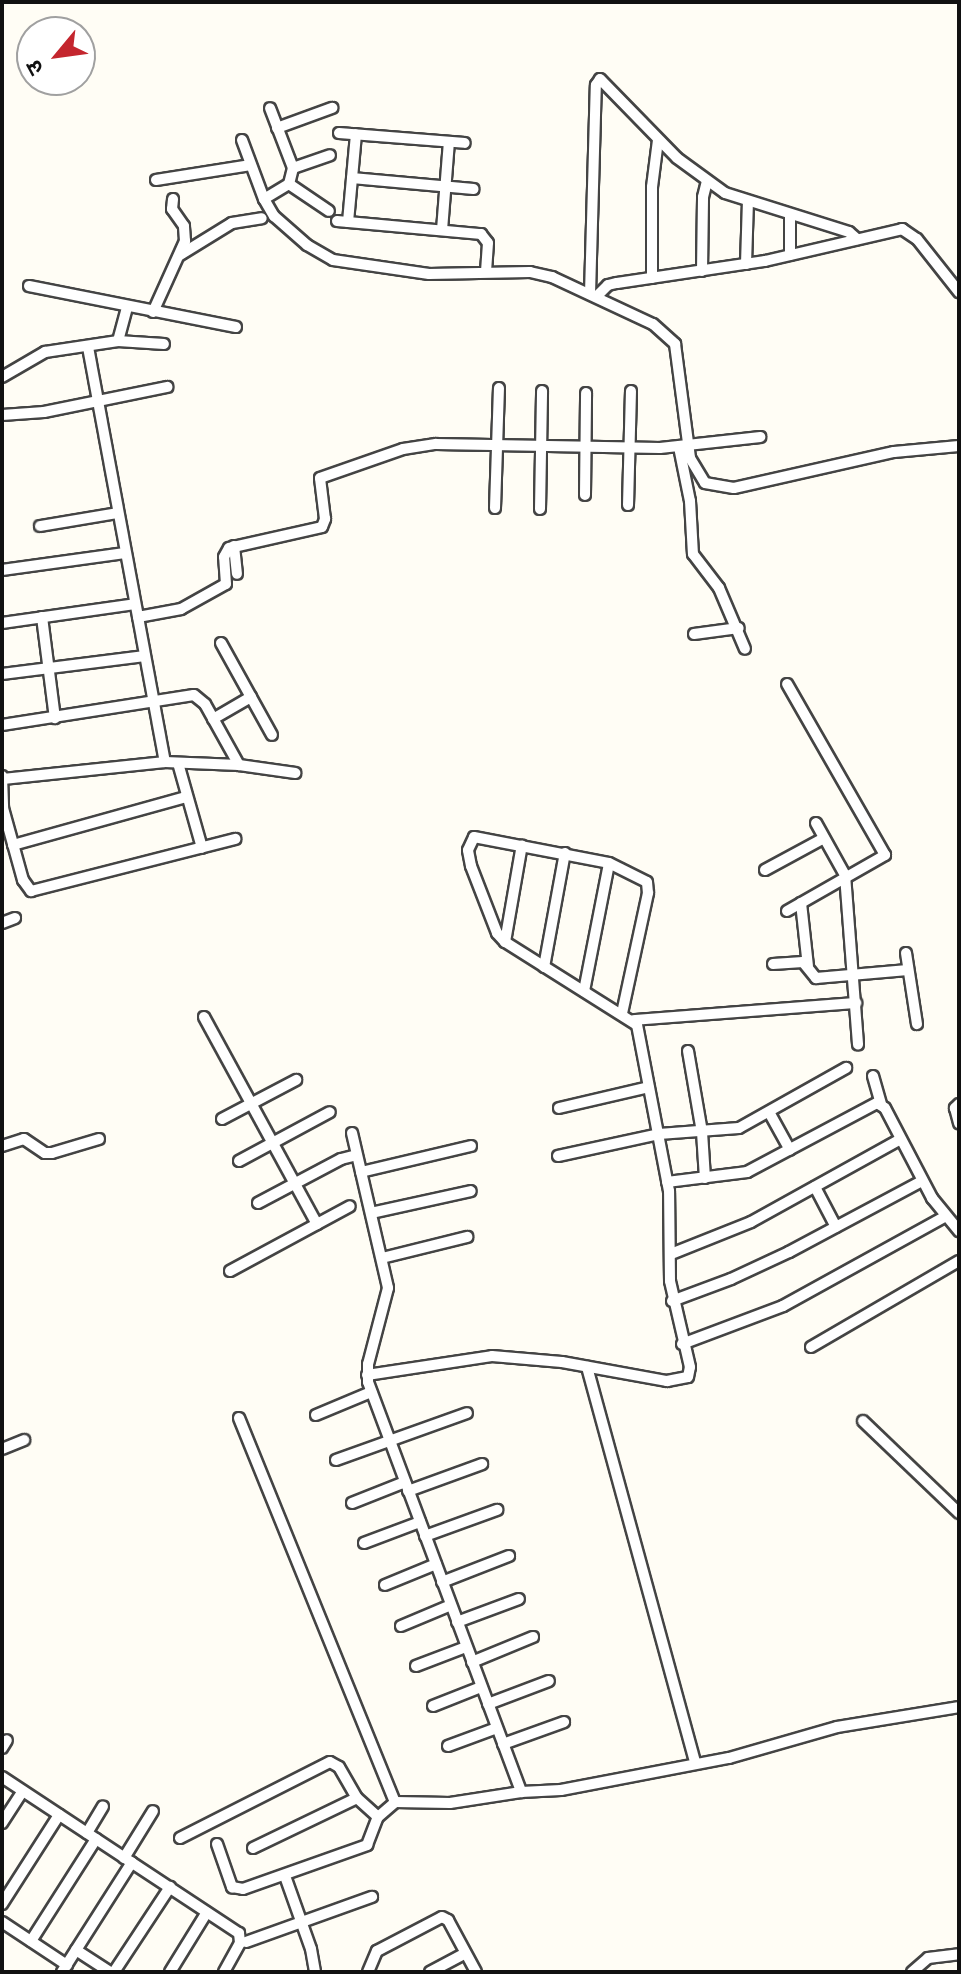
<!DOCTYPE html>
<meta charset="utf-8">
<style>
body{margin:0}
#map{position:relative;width:961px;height:1974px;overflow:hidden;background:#fffdf5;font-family:Georgia,"Noto Sans Devanagari",serif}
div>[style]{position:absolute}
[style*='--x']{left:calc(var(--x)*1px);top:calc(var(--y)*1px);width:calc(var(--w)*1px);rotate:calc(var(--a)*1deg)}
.roads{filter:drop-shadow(2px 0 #444) drop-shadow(-2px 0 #444) drop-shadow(0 2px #444) drop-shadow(0 -2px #444)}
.minor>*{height:10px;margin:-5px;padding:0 5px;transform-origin:5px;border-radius:5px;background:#fff}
span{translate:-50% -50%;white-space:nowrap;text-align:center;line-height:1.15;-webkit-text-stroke:8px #fff;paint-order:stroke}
.frame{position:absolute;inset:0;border:4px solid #111;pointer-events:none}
.north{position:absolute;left:16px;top:16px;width:80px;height:80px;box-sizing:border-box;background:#fff;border:2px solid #a0a0a0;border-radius:50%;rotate:241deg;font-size:22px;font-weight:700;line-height:32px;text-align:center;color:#111}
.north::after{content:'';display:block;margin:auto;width:28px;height:36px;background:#c4262e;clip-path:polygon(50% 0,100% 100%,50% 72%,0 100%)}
</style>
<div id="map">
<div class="roads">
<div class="minor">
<i style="--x:277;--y:128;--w:59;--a:-20"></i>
<i style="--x:339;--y:133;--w:126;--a:4.5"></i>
<i style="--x:242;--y:140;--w:63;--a:69.6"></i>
<i style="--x:264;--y:199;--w:20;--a:60"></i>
<i style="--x:274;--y:216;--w:44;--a:41.3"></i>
<i style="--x:307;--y:245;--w:30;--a:30"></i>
<i style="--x:333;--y:260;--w:97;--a:8.3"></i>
<i style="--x:429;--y:274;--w:101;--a:-1.1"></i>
<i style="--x:530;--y:272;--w:23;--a:13"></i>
<i style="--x:552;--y:277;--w:111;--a:25"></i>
<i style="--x:653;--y:324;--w:30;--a:42"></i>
<i style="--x:675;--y:344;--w:115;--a:82.5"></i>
<i style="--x:690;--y:458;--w:29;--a:59"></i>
<i style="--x:705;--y:483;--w:29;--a:10"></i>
<i style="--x:734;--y:488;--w:164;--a:-12.7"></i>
<i style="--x:894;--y:452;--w:65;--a:-5.3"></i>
<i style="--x:293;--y:168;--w:39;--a:-19"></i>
<i style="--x:352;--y:178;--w:122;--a:5.2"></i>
<i style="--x:156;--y:180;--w:96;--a:-9"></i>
<i style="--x:289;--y:184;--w:48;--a:34"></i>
<i style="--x:264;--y:199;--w:29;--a:-31"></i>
<i style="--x:289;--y:184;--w:16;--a:-76"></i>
<i style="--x:293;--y:168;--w:64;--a:-111"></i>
<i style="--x:790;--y:215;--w:40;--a:90"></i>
<i style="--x:337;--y:221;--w:145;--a:5.2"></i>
<i style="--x:481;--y:234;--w:11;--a:52"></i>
<i style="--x:488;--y:243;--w:28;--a:94"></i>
<i style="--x:348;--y:222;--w:88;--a:-84.8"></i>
<i style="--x:442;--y:230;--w:88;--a:-85.5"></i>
<i style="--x:180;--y:255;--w:61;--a:-31.6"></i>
<i style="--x:232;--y:223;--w:30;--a:-9"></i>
<i style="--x:746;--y:264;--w:63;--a:-88.2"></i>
<i style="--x:702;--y:271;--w:74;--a:-89.2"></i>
<i style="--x:703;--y:197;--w:16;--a:-76"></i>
<i style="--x:652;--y:278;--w:91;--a:-90"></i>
<i style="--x:652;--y:187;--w:47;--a:-82.7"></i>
<i style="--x:29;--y:286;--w:211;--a:11.2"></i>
<i style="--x:590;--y:294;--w:209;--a:-88.4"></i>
<i style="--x:596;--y:85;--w:7;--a:-56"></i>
<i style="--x:600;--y:79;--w:110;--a:45.7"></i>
<i style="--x:677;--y:158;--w:59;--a:36.1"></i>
<i style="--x:725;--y:193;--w:130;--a:17.5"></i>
<i style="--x:849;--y:232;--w:11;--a:41"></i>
<i style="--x:596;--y:297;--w:17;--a:-45"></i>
<i style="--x:608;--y:285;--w:9;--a:-13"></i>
<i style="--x:617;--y:283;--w:150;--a:-8.5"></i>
<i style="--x:765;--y:261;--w:141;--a:-13.1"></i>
<i style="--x:902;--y:229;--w:18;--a:34"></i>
<i style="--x:917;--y:239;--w:68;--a:51.6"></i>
<i style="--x:153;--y:312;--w:78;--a:-65.7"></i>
<i style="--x:185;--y:241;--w:15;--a:-94"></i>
<i style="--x:184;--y:226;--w:21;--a:-125"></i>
<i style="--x:172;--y:209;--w:10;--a:-84"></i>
<i style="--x:118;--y:341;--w:35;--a:-75"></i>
<i style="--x:88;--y:347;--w:422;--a:79.5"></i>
<i style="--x:2;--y:377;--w:50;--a:-30.2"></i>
<i style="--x:45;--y:352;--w:74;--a:-8.6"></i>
<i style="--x:118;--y:341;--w:46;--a:3.7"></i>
<i style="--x:2;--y:415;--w:42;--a:-4.1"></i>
<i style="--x:44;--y:412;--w:126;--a:-11.5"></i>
<i style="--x:679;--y:447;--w:55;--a:78.5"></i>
<i style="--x:690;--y:501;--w:53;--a:86.8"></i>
<i style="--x:693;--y:554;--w:43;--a:52.6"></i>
<i style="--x:719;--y:588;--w:66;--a:66.9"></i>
<i style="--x:585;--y:495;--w:102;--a:-89.4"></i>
<i style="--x:628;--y:505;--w:114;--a:-88.5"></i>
<i style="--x:495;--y:508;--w:120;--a:-88.1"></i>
<i style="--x:540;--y:509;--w:118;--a:-89"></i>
<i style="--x:40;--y:526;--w:79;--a:-9.5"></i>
<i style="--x:234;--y:546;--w:28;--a:84"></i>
<i style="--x:2;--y:570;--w:124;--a:-7.9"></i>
<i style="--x:42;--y:617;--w:102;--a:82.7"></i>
<i style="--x:138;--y:617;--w:44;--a:-10.5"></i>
<i style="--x:181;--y:609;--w:51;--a:-29.1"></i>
<i style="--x:226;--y:584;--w:27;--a:-94"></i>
<i style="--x:224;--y:557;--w:10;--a:-61"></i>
<i style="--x:229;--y:548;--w:95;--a:-12.7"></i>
<i style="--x:322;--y:527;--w:9;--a:-69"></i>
<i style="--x:325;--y:519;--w:41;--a:-97"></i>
<i style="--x:320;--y:478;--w:88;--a:-19.3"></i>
<i style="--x:403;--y:449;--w:33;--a:-9"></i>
<i style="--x:436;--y:444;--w:224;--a:1"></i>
<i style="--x:660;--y:448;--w:101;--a:-6.3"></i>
<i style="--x:2;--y:623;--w:134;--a:-8.1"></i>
<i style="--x:694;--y:634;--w:45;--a:-7.6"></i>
<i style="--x:221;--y:643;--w:105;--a:61"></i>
<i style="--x:2;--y:674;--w:144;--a:-7.2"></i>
<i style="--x:213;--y:719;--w:44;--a:-30.1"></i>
<i style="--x:2;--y:725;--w:194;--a:-8.9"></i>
<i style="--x:194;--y:695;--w:14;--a:39"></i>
<i style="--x:205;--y:704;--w:70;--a:60.9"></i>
<i style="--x:178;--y:763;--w:88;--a:74.2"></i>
<i style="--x:2;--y:776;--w:32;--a:88"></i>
<i style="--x:3;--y:808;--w:75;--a:74.5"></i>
<i style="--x:23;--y:880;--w:14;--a:54"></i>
<i style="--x:31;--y:891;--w:211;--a:-14.3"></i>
<i style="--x:3;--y:779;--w:163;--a:-6"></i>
<i style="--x:165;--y:762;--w:74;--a:2.3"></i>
<i style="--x:239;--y:765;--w:57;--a:8.1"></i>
<i style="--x:816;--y:823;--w:60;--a:60.9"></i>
<i style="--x:845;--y:875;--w:170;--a:85.6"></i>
<i style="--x:13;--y:845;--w:180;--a:-15.5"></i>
<i style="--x:765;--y:870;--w:67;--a:-28.5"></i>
<i style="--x:801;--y:903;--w:63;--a:83.7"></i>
<i style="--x:787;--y:911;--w:113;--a:-29.7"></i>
<i style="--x:885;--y:855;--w:197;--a:-119.8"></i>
<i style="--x:2;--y:923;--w:14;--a:-21"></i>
<i style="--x:505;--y:942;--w:98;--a:-80.1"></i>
<i style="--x:906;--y:953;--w:72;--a:81.2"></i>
<i style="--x:773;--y:964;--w:30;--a:-4"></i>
<i style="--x:803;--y:962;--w:21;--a:51"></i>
<i style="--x:816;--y:978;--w:92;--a:-5"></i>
<i style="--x:544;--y:967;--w:116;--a:-79.6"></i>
<i style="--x:584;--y:991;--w:130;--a:-78.9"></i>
<i style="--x:204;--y:1017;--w:236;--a:61.4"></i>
<i style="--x:634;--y:1020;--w:223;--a:-4.4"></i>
<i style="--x:688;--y:1051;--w:82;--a:80.2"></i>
<i style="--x:702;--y:1132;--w:46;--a:86.3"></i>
<i style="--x:873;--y:1076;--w:29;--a:74"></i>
<i style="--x:959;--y:1104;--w:6;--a:135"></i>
<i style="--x:955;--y:1108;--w:16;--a:75"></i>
<i style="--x:559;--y:1108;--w:92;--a:-13.1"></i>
<i style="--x:769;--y:1112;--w:43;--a:61.1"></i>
<i style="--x:222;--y:1119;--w:84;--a:-27.8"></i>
<i style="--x:352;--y:1133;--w:159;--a:76.9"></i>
<i style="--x:388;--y:1288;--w:79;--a:104.7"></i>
<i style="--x:368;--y:1364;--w:18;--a:90"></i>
<i style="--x:368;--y:1382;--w:438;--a:69.5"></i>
<i style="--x:2;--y:1146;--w:23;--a:-18"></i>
<i style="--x:24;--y:1139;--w:25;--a:34"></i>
<i style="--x:45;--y:1153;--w:7;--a:0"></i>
<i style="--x:52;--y:1153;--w:49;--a:-16.6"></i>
<i style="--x:558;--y:1156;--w:103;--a:-12.3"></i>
<i style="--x:659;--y:1134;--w:80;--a:-4.3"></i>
<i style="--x:739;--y:1128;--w:123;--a:-29.3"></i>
<i style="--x:239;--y:1161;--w:103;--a:-28.3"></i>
<i style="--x:361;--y:1172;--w:113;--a:-13.3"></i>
<i style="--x:667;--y:1182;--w:81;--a:-7.1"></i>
<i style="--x:747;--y:1172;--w:147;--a:-28"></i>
<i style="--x:877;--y:1103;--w:9;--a:32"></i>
<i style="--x:885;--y:1108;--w:102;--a:62.4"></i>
<i style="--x:932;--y:1198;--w:43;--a:50.7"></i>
<i style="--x:815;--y:1187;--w:45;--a:62.3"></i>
<i style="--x:258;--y:1203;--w:94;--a:-27.9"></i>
<i style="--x:341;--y:1159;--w:16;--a:-14"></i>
<i style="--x:371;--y:1213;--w:102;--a:-12.4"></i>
<i style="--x:671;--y:1254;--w:86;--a:-21.8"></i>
<i style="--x:751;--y:1222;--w:171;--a:-29"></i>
<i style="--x:382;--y:1258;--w:88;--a:-13.9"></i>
<i style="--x:230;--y:1271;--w:136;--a:-28.4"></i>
<i style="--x:672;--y:1301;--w:63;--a:-20.4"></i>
<i style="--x:731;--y:1279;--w:64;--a:-25"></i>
<i style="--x:789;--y:1252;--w:151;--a:-28.1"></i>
<i style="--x:682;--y:1344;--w:108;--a:-20.6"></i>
<i style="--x:783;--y:1306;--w:186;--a:-28.9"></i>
<i style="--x:811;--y:1347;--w:171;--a:-30.2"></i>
<i style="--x:587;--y:1367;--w:410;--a:74.7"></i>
<i style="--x:367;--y:1375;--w:126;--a:-8.6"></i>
<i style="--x:492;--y:1356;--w:70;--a:4.9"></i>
<i style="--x:562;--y:1362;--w:107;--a:10.3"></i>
<i style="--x:667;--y:1381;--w:21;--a:-11"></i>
<i style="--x:688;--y:1377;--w:10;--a:-79"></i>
<i style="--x:690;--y:1367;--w:88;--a:-103.1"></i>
<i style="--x:670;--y:1281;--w:90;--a:-90.6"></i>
<i style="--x:669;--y:1191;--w:169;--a:-100.9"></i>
<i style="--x:637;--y:1025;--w:156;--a:-147.8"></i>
<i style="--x:505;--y:942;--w:12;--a:-132"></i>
<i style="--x:497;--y:933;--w:72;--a:-111.2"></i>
<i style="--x:471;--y:866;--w:16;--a:-101"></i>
<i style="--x:468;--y:850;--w:14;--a:-65"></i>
<i style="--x:474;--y:837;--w:137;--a:10.9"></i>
<i style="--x:609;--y:863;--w:42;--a:26.6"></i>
<i style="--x:647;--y:882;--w:11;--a:85"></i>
<i style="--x:648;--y:893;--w:123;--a:102.2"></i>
<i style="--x:316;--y:1415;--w:60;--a:-22.7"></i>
<i style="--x:239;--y:1418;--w:414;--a:67.9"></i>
<i style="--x:863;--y:1421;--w:133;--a:43.8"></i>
<i style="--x:2;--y:1449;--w:24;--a:-22"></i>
<i style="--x:336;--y:1460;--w:139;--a:-19.7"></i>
<i style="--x:408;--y:1491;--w:79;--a:-20"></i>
<i style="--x:352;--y:1503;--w:57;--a:-21.6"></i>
<i style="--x:425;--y:1536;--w:77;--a:-19.9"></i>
<i style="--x:364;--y:1543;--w:60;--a:-20.6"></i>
<i style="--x:442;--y:1582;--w:72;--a:-21.2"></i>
<i style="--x:385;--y:1585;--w:55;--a:-22.4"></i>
<i style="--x:457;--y:1622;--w:66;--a:-20.4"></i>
<i style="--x:401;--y:1626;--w:54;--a:-22.8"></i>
<i style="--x:472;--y:1662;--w:66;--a:-22.3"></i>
<i style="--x:416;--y:1666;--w:53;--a:-20.8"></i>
<i style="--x:488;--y:1704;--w:65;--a:-20.7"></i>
<i style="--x:433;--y:1706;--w:52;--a:-21.6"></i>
<i style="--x:503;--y:1744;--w:65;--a:-19.8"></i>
<i style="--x:448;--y:1746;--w:52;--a:-20.2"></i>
<i style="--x:2;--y:1748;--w:9;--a:-58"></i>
<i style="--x:2;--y:1777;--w:284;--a:33.4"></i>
<i style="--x:239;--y:1933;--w:10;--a:84"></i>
<i style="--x:240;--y:1943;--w:33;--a:119"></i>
<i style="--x:2;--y:1823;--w:38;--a:-57"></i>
<i style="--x:87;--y:1833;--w:31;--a:-59"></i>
<i style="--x:180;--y:1838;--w:168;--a:-26.9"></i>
<i style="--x:330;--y:1762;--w:10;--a:29"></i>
<i style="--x:339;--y:1767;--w:36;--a:60"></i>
<i style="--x:357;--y:1798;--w:28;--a:42"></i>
<i style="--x:217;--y:1844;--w:46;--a:70.8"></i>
<i style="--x:232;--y:1887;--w:11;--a:10"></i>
<i style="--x:243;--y:1889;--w:132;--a:-19.5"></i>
<i style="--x:367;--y:1845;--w:30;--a:-69"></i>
<i style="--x:378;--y:1817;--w:23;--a:-41"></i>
<i style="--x:395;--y:1802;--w:55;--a:1"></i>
<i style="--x:450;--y:1803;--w:72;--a:-8.8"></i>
<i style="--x:521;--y:1792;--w:40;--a:-2.9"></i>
<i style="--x:561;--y:1790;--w:171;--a:-10.8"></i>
<i style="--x:729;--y:1758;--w:112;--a:-16"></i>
<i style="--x:837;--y:1727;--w:124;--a:-9.3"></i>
<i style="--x:253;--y:1848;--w:115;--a:-25.7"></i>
<i style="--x:124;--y:1858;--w:55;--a:-58.3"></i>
<i style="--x:285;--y:1876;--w:77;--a:70.4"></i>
<i style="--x:311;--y:1949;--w:23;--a:80"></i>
<i style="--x:2;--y:1904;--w:106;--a:-57.4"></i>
<i style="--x:2;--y:1922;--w:78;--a:33.5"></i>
<i style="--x:31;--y:1941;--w:121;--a:-57.5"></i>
<i style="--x:246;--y:1942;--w:134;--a:-19.7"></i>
<i style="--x:76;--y:1950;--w:40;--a:32.9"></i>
<i style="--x:62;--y:1972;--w:130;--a:-57.5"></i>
<i style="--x:114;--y:1972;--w:102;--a:-56.6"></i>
<i style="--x:170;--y:1972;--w:70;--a:-58.3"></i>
<i style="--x:368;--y:1972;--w:23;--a:-67"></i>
<i style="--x:377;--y:1951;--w:73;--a:-27.6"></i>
<i style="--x:442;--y:1917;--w:7;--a:27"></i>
<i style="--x:448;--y:1920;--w:59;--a:61.7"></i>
<i style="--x:430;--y:1972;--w:40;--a:-28"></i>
<i style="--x:912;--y:1972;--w:21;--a:-41"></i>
<i style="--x:928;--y:1958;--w:31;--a:-7"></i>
</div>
</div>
<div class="frame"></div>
<div class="north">उ</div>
</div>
